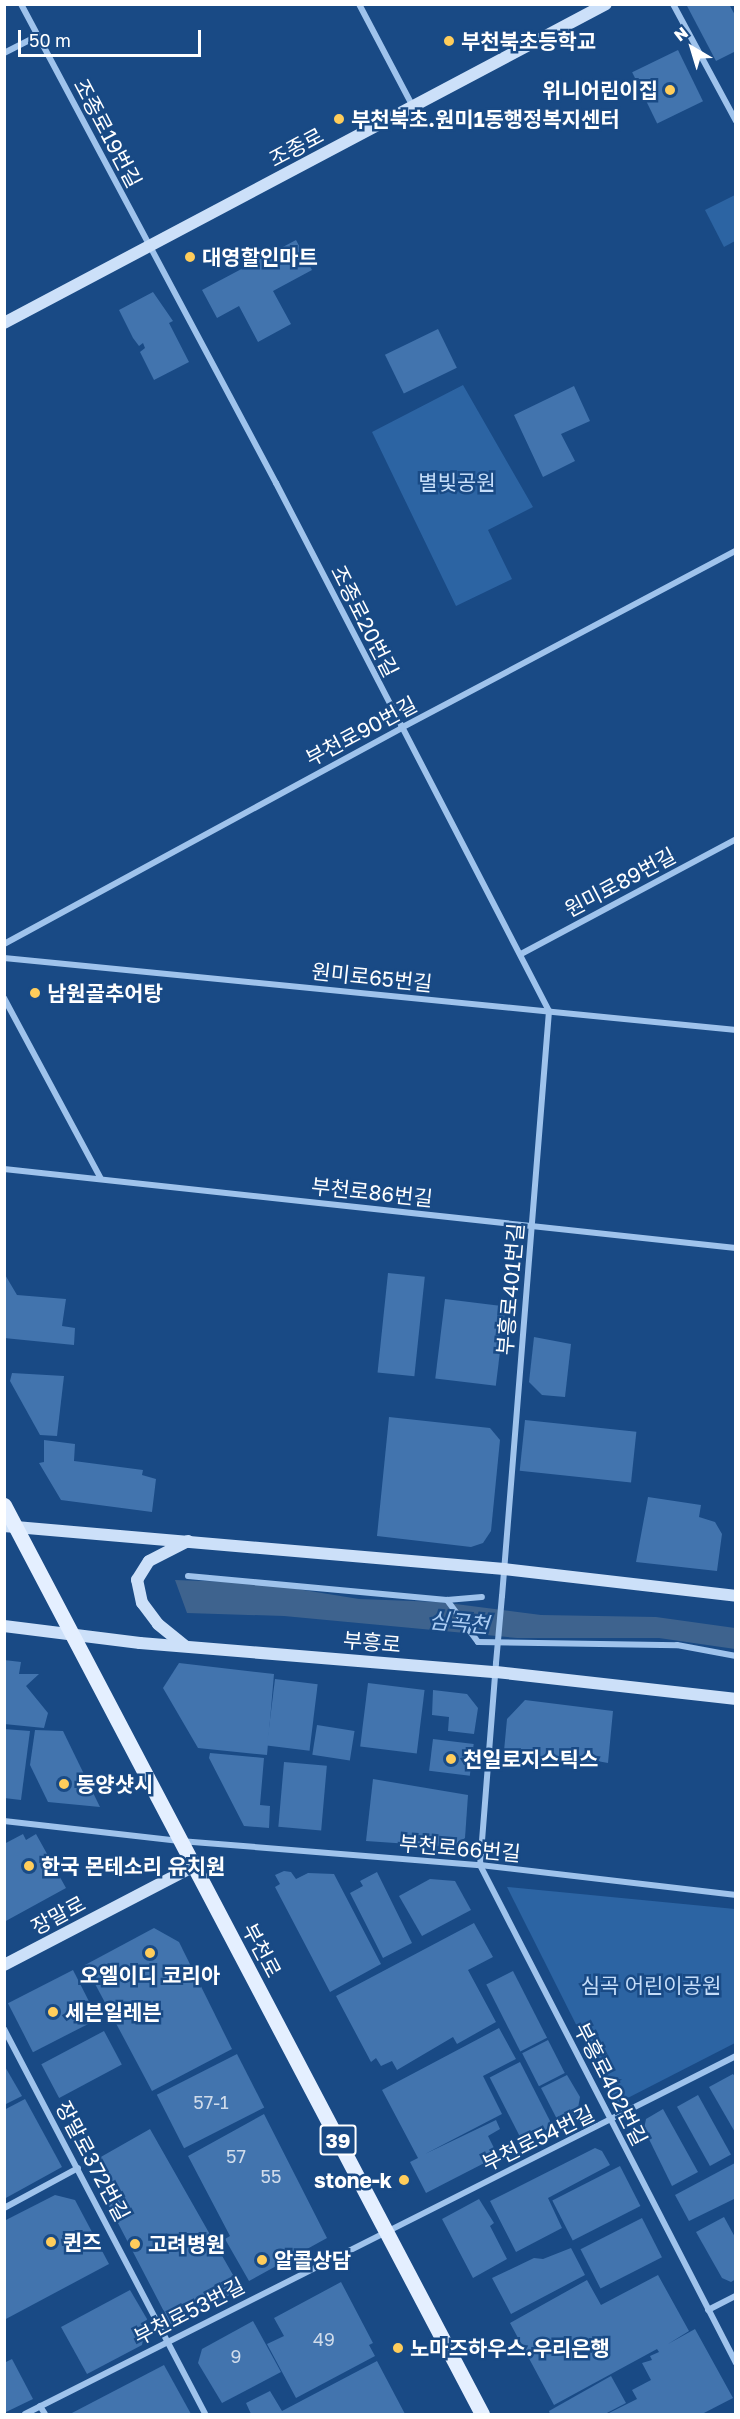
<!DOCTYPE html>
<meta charset="utf-8">
<style>
body{margin:0}
#map{position:relative;width:740px;height:2419px;overflow:hidden;background:#194a85;font-family:"Golos Text","Noto Sans KR",sans-serif}
div>[style]{position:absolute}
[style*='--x']{left:calc(var(--x)*1px);top:calc(var(--y)*1px);width:calc(var(--w)*1px);rotate:calc(var(--a)*1deg)}
.green>*{inset:0;background:#2c64a3}
.water>*{inset:0;background:#3e638e}
.building>*{inset:0;background:#4274ae;transform-origin:0 0}
.street>*{height:6px;margin:-3px;padding:0 3px;transform-origin:3px;border-radius:3px;background:#9fc3ec}
.secondary>*{height:12px;margin:-6px;padding:0 6px;transform-origin:6px;border-radius:6px;background:#cce0f9}
.primary>*{height:15px;margin:-7.5px;padding:0 7.5px;transform-origin:7.5px;border-radius:7.5px;background:#e4efff}
.street-bridge>*{height:6px;margin:-3px;padding:0 3px;transform-origin:3px;border-radius:3px;background:#9fc3ec}
.dots>*{width:16px;height:16px;translate:-50% -50%;box-sizing:border-box;border:3px solid #194a85;border-radius:50%}
span{translate:-50% -50%;white-space:nowrap;text-align:center;line-height:1.15;-webkit-text-stroke:5px #194a85;paint-order:stroke}
.number-label{font-size:18px;color:#d0dceb}
.number-label span{-webkit-text-stroke-width:0}
.shield-label span{padding:2px 4px;background:#194a85;border:2px solid;border-radius:4px;-webkit-text-stroke-width:0}
.shield-label{font-size:20px;color:#fff;font-weight:700}
.poi-label{font-size:21px;color:#fff;font-weight:700}
.left{translate:0 -50%;text-align:left}
.right{translate:-100% -50%;text-align:right}
.street-label{font-size:21px;color:#fff}
.park-label{font-size:21px;color:#c5ddf9}
.water-label{font-size:22px;color:#abcdf4;font-style:italic}
.frame{position:absolute;inset:0;border:6px solid #fff;pointer-events:none}
.north{position:absolute;left:662px;top:18px;width:60px;height:60px;-webkit-text-stroke:4px #194a85;paint-order:stroke;rotate:322deg;font-size:16px;font-weight:700;line-height:24px;text-align:center;color:#fff}
.north::after{content:'';display:block;margin:auto;width:21px;height:27px;background:#fff;clip-path:polygon(50% 0,100% 100%,50% 72%,0 100%)}
.scale{position:absolute;left:18px;top:30px;width:183px;height:27px;box-sizing:border-box;border:3px solid #fff;border-top:0;padding-left:8px;font-size:18px;line-height:21px;white-space:nowrap;color:#fff;-webkit-text-stroke:4px #194a85;paint-order:stroke}
</style>
<div id="map">
<div class="green">
<i style="clip-path:polygon(735px 195px,735px 241px,724px 247px,705px 210px)"></i>
<i style="clip-path:polygon(463px 385px,533px 507px,488px 530px,512px 579px,456px 606px,372px 432px)"></i>
<i style="clip-path:polygon(507px 1887px,735px 1909px,735px 2043px,616px 2104px)"></i>
</div>
<div class="water">
<i style="clip-path:polygon(175px 1580px,260px 1583px,359px 1599px,440px 1602px,541px 1615px,656px 1617px,735px 1628px,735px 1649px,659px 1638px,517px 1638px,284px 1616px,187px 1613px)"></i>
</div>
<div class="building">
<i style="clip-path:polygon(686px 4px,729px 4px,736px 17px,736px 51px,716px 61px)"></i>
<i style="left:678px;top:50px;width:57px;height:51px;rotate:64deg"></i>
<i style="clip-path:polygon(296px 240px,312px 270px,273px 291px,291px 324px,258px 342px,239px 306px,217px 318px,202px 290px)"></i>
<i style="clip-path:polygon(153px 292px,173px 321px,169px 323px,189px 362px,154px 380px,140px 352px,145px 348px,143px 343px,139px 346px,133px 338px,119px 310px)"></i>
<i style="left:438px;top:329px;width:43px;height:59px;rotate:64deg"></i>
<i style="clip-path:polygon(574px 386px,590px 421px,561px 434px,575px 461px,543px 477px,514px 415px)"></i>
<i style="clip-path:polygon(4px 1273px,17px 1295px,66px 1299px,62px 1326px,75px 1328px,74px 1345px,4px 1338px)"></i>
<i style="left:388px;top:1273px;width:37px;height:100px;rotate:6deg"></i>
<i style="left:445px;top:1299px;width:61px;height:80px;rotate:7deg"></i>
<i style="clip-path:polygon(534px 1337px,571px 1344px,565px 1397px,542px 1395px,529px 1382px)"></i>
<i style="clip-path:polygon(12px 1373px,64px 1376px,57px 1436px,40px 1435px,10px 1381px)"></i>
<i style="clip-path:polygon(389px 1417px,490px 1428px,500px 1440px,491px 1531px,483px 1543px,471px 1547px,377px 1536px)"></i>
<i style="left:525px;top:1420px;width:112px;height:51px;rotate:6deg"></i>
<i style="clip-path:polygon(44px 1440px,75px 1444px,74px 1461px,143px 1470px,142px 1475px,156px 1479px,152px 1512px,61px 1500px,39px 1463px,44px 1462px)"></i>
<i style="clip-path:polygon(648px 1497px,701px 1505px,699px 1517px,715px 1522px,722px 1534px,717px 1571px,636px 1562px)"></i>
<i style="clip-path:polygon(4px 1660px,21px 1662px,19px 1674px,39px 1674px,26px 1686px,48px 1713px,44px 1728px,4px 1724px)"></i>
<i style="clip-path:polygon(179px 1663px,274px 1674px,267px 1755px,198px 1748px,163px 1688px)"></i>
<i style="left:275px;top:1679px;width:43px;height:67px;rotate:7deg"></i>
<i style="left:368px;top:1683px;width:57px;height:64px;rotate:7deg"></i>
<i style="clip-path:polygon(433px 1690px,467px 1694px,478px 1708px,474px 1734px,448px 1731px,449px 1717px,432px 1715px)"></i>
<i style="clip-path:polygon(525px 1700px,613px 1711px,608px 1763px,597px 1761px,597px 1765px,504px 1751px,507px 1719px)"></i>
<i style="left:317px;top:1725px;width:38px;height:30px;rotate:9deg"></i>
<i style="clip-path:polygon(4px 1729px,30px 1731px,21px 1800px,4px 1798px)"></i>
<i style="clip-path:polygon(35px 1730px,63px 1731px,100px 1807px,48px 1802px,30px 1765px)"></i>
<i style="left:433px;top:1739px;width:41px;height:32px;rotate:7deg"></i>
<i style="clip-path:polygon(210px 1753px,264px 1758px,260px 1805px,270px 1806px,269px 1828px,244px 1826px,209px 1758px)"></i>
<i style="left:284px;top:1762px;width:43px;height:65px;rotate:5deg"></i>
<i style="clip-path:polygon(373px 1779px,468px 1795px,465px 1838px,453px 1847px,366px 1841px)"></i>
<i style="clip-path:polygon(23px 1834px,26px 1840px,36px 1834px,66px 1888px,4px 1922px,4px 1844px)"></i>
<i style="clip-path:polygon(284px 1871px,291px 1872px,296px 1879px,308px 1873px,334px 1874px,381px 1964px,330px 1992px,275px 1887px,280px 1884px,275px 1875px)"></i>
<i style="clip-path:polygon(377px 1872px,412px 1943px,383px 1958px,350px 1893px,363px 1886px,360px 1881px)"></i>
<i style="clip-path:polygon(430px 1879px,455px 1881px,471px 1910px,422px 1936px,399px 1896px)"></i>
<i style="clip-path:polygon(474px 1923px,493px 1957px,468px 1970px,496px 2022px,457px 2044px,453px 2037px,397px 2070px,392px 2061px,381px 2066px,376px 2058px,371px 2062px,336px 1996px)"></i>
<i style="clip-path:polygon(154px 1928px,179px 1942px,232px 2049px,152px 2091px,85px 1965px)"></i>
<i style="left:73px;top:1970px;width:55px;height:73px;rotate:63deg"></i>
<i style="left:513px;top:1971px;width:75px;height:30px;rotate:63deg"></i>
<i style="clip-path:polygon(499px 2028px,516px 2059px,483px 2076px,502px 2114px,425px 2154px,496px 2120px,500px 2129px,488px 2136px,498px 2156px,426px 2193px,410px 2162px,418px 2158px,382px 2090px)"></i>
<i style="left:104px;top:2031px;width:38px;height:71px;rotate:62deg"></i>
<i style="left:548px;top:2040px;width:37px;height:29px;rotate:63deg"></i>
<i style="left:237px;top:2054px;width:60px;height:90px;rotate:63deg"></i>
<i style="left:520px;top:2062px;width:72px;height:34px;rotate:63deg"></i>
<i style="clip-path:polygon(4px 2065px,22px 2096px,4px 2105px)"></i>
<i style="clip-path:polygon(733px 2074px,736px 2078px,736px 2134px,709px 2087px)"></i>
<i style="clip-path:polygon(567px 2075px,580px 2097px,577px 2114px,559px 2123px,541px 2088px)"></i>
<i style="left:698px;top:2095px;width:68px;height:24px;rotate:61deg"></i>
<i style="clip-path:polygon(25px 2099px,62px 2167px,4px 2199px,4px 2110px)"></i>
<i style="clip-path:polygon(663px 2109px,698px 2172px,672px 2186px,644px 2129px,646px 2119px)"></i>
<i style="clip-path:polygon(264px 2114px,327px 2238px,249px 2281px,225px 2239px,230px 2236px,188px 2156px)"></i>
<i style="clip-path:polygon(150px 2129px,241px 2289px,171px 2325px,107px 2202px,119px 2193px,99px 2158px)"></i>
<i style="clip-path:polygon(595px 2148px,602px 2151px,610px 2165px,548px 2198px,562px 2228px,516px 2252px,490px 2201px)"></i>
<i style="clip-path:polygon(735px 2163px,736px 2198px,689px 2221px,675px 2195px)"></i>
<i style="left:620px;top:2166px;width:45px;height:76px;rotate:63deg"></i>
<i style="clip-path:polygon(55px 2195px,75px 2200px,109px 2264px,4px 2320px,4px 2221px)"></i>
<i style="clip-path:polygon(479px 2199px,494px 2223px,490px 2226px,507px 2259px,473px 2278px,442px 2219px)"></i>
<i style="clip-path:polygon(724px 2217px,736px 2239px,736px 2279px,731px 2282px,722px 2278px,696px 2232px)"></i>
<i style="left:642px;top:2218px;width:44px;height:69px;rotate:63deg"></i>
<i style="clip-path:polygon(571px 2248px,585px 2275px,511px 2314px,492px 2278px,534px 2258px,543px 2259px)"></i>
<i style="clip-path:polygon(658px 2275px,689px 2331px,668px 2344px,695px 2329px,733px 2398px,702px 2414px,607px 2414px,637px 2399px,632px 2390px,651px 2380px,642px 2363px,652px 2360px,650px 2356px,659px 2352px,657px 2349px,554px 2405px,510px 2323px,587px 2280px,601px 2305px)"></i>
<i style="clip-path:polygon(341px 2282px,373px 2343px,369px 2345px,375px 2356px,296px 2398px,267px 2344px,284px 2336px,274px 2318px)"></i>
<i style="clip-path:polygon(130px 2290px,147px 2319px,142px 2345px,87px 2374px,61px 2327px)"></i>
<i style="clip-path:polygon(253px 2321px,281px 2372px,222px 2403px,198px 2363px,202px 2349px)"></i>
<i style="clip-path:polygon(12px 2359px,33px 2399px,4px 2413px,4px 2363px)"></i>
<i style="clip-path:polygon(377px 2361px,405px 2414px,251px 2414px,246px 2403px,270px 2391px,282px 2411px)"></i>
<i style="clip-path:polygon(164px 2365px,191px 2414px,70px 2414px)"></i>
<i style="clip-path:polygon(611px 2376px,626px 2403px,605px 2414px,550px 2414px,549px 2411px)"></i>
</div>
<div class="street">
<i style="--x:21;--y:4;--w:543;--a:61.97"></i>
<i style="--x:276;--y:483;--w:594;--a:62.66"></i>
<i style="--x:549;--y:1011;--w:587;--a:94.59"></i>
<i style="--x:359;--y:4;--w:116;--a:62.3"></i>
<i style="--x:673;--y:4;--w:133;--a:61.7"></i>
<i style="--x:4;--y:53;--w:38;--a:-27"></i>
<i style="--x:4;--y:944;--w:452;--a:-28.5"></i>
<i style="--x:401;--y:728;--w:379;--a:-27.9"></i>
<i style="--x:521;--y:954;--w:244;--a:-28.1"></i>
<i style="--x:4;--y:958;--w:736;--a:5.62"></i>
<i style="--x:4;--y:998;--w:205;--a:61.8"></i>
<i style="--x:4;--y:1169;--w:736;--a:6.16"></i>
<i style="--x:188;--y:1576;--w:260;--a:5.3"></i>
<i style="--x:447;--y:1600;--w:35;--a:-5"></i>
<i style="--x:447;--y:1600;--w:52;--a:53.6"></i>
<i style="--x:478;--y:1642;--w:199;--a:0.9"></i>
<i style="--x:677;--y:1645;--w:60;--a:10.6"></i>
<i style="--x:496;--y:1663;--w:203;--a:94.5"></i>
<i style="--x:480;--y:1865;--w:560;--a:62.79"></i>
<i style="--x:4;--y:1821;--w:177;--a:6.5"></i>
<i style="--x:180;--y:1841;--w:301;--a:4.6"></i>
<i style="--x:480;--y:1865;--w:258;--a:6.7"></i>
<i style="--x:4;--y:2029;--w:434;--a:62.4"></i>
<i style="--x:4;--y:2208;--w:84;--a:-28.4"></i>
<i style="--x:708;--y:2310;--w:31;--a:-27"></i>
<i style="--x:40;--y:2406;--w:9;--a:58"></i>
<i style="--x:25;--y:2414;--w:796;--a:-26.73"></i>
</div>
<div class="secondary">
<i style="--x:4;--y:323;--w:681;--a:-27.92"></i>
<i style="--x:4;--y:1526;--w:502;--a:4.92"></i>
<i style="--x:504;--y:1569;--w:234;--a:6.6"></i>
<i style="--x:4;--y:1626;--w:137;--a:7.1"></i>
<i style="--x:140;--y:1643;--w:357;--a:4.7"></i>
<i style="--x:496;--y:1672;--w:242;--a:6.4"></i>
<i style="--x:185;--y:1646;--w:35;--a:-141"></i>
<i style="--x:158;--y:1624;--w:26;--a:-127"></i>
<i style="--x:142;--y:1603;--w:24;--a:-102"></i>
<i style="--x:137;--y:1580;--w:22;--a:-58"></i>
<i style="--x:149;--y:1561;--w:44;--a:-27.1"></i>
<i style="--x:4;--y:1965;--w:214;--a:-27.5"></i>
</div>
<div class="primary">
<i style="--x:4;--y:1505;--w:1027;--a:62.26"></i>
</div>
<div class="street-bridge">
<i style="--x:496;--y:1663;--w:67;--a:-84.9"></i>
</div>
<div class="dots">
<i style="left:449px;top:41px;background:#ffcd5b"></i>
<i style="left:670px;top:90px;background:#ffcd5b"></i>
<i style="left:339px;top:119px;background:#ffcd5b"></i>
<i style="left:190px;top:257px;background:#ffcd5b"></i>
<i style="left:35px;top:993px;background:#ffcd5b"></i>
<i style="left:451px;top:1759px;background:#ffcd5b"></i>
<i style="left:64px;top:1784px;background:#ffcd5b"></i>
<i style="left:29px;top:1866px;background:#ffcd5b"></i>
<i style="left:150px;top:1953px;background:#ffcd5b"></i>
<i style="left:53px;top:2012px;background:#ffcd5b"></i>
<i style="left:404px;top:2180px;background:#ffcd5b"></i>
<i style="left:51px;top:2242px;background:#ffcd5b"></i>
<i style="left:135px;top:2244px;background:#ffcd5b"></i>
<i style="left:262px;top:2260px;background:#ffcd5b"></i>
<i style="left:398px;top:2348px;background:#ffcd5b"></i>
</div>
<div class="number-label">
<span style="left:211px;top:2102px">57-1</span>
<span style="left:236px;top:2156px">57</span>
<span style="left:271px;top:2176px">55</span>
<span style="left:324px;top:2339px">49</span>
<span style="left:236px;top:2356px">9</span>
</div>
<div class="shield-label">
<span style="left:338px;top:2140px">39</span>
</div>
<div class="poi-label">
<span class="left" style="left:461px;top:41px">부천북초등학교</span>
<span class="right" style="left:658px;top:90px">위니어린이집</span>
<span class="left" style="left:351px;top:119px">부천북초.원미1동행정복지센터</span>
<span class="left" style="left:202px;top:257px">대영할인마트</span>
<span class="left" style="left:47px;top:993px">남원골추어탕</span>
<span class="left" style="left:463px;top:1759px">천일로지스틱스</span>
<span class="left" style="left:76px;top:1784px">동양샷시</span>
<span class="left" style="left:41px;top:1866px">한국 몬테소리 유치원</span>
<span style="left:150px;top:1975px">오엘이디 코리아</span>
<span class="left" style="left:65px;top:2012px">세븐일레븐</span>
<span class="right" style="left:392px;top:2180px">stone-k</span>
<span class="left" style="left:63px;top:2242px">퀸즈</span>
<span class="left" style="left:148px;top:2244px">고려병원</span>
<span class="left" style="left:274px;top:2260px">알콜상담</span>
<span class="left" style="left:410px;top:2348px">노마즈하우스.우리은행</span>
</div>
<div class="street-label">
<span style="left:108px;top:133px;rotate:62deg">조종로19번길</span>
<span style="left:296px;top:147px;rotate:-28deg">조종로</span>
<span style="left:365px;top:621px;rotate:63deg">조종로20번길</span>
<span style="left:361px;top:731px;rotate:-28deg">부천로90번길</span>
<span style="left:620px;top:882px;rotate:-28deg">원미로89번길</span>
<span style="left:372px;top:977px;rotate:6deg">원미로65번길</span>
<span style="left:372px;top:1192px;rotate:6deg">부천로86번길</span>
<span style="left:510px;top:1289px;rotate:-85deg">부흥로401번길</span>
<span style="left:372px;top:1642px;rotate:5deg">부흥로</span>
<span style="left:460px;top:1848px;rotate:5deg">부천로66번길</span>
<span style="left:58px;top:1915px;rotate:-28deg">장말로</span>
<span style="left:262px;top:1950px;rotate:62deg">부천로</span>
<span style="left:611px;top:2084px;rotate:63deg">부흥로402번길</span>
<span style="left:538px;top:2138px;rotate:-26deg">부천로54번길</span>
<span style="left:93px;top:2161px;rotate:62deg">장말로372번길</span>
<span style="left:189px;top:2311px;rotate:-27deg">부천로53번길</span>
</div>
<div class="park-label">
<span style="left:457px;top:482px">별빛공원</span>
<span style="left:651px;top:1985px">심곡 어린이공원</span>
</div>
<div class="water-label">
<span style="left:459px;top:1622px;rotate:5deg">심곡천</span>
</div>
<div class="frame"></div>
<div class="north">N</div>
<div class="scale">50 m</div>
</div>
